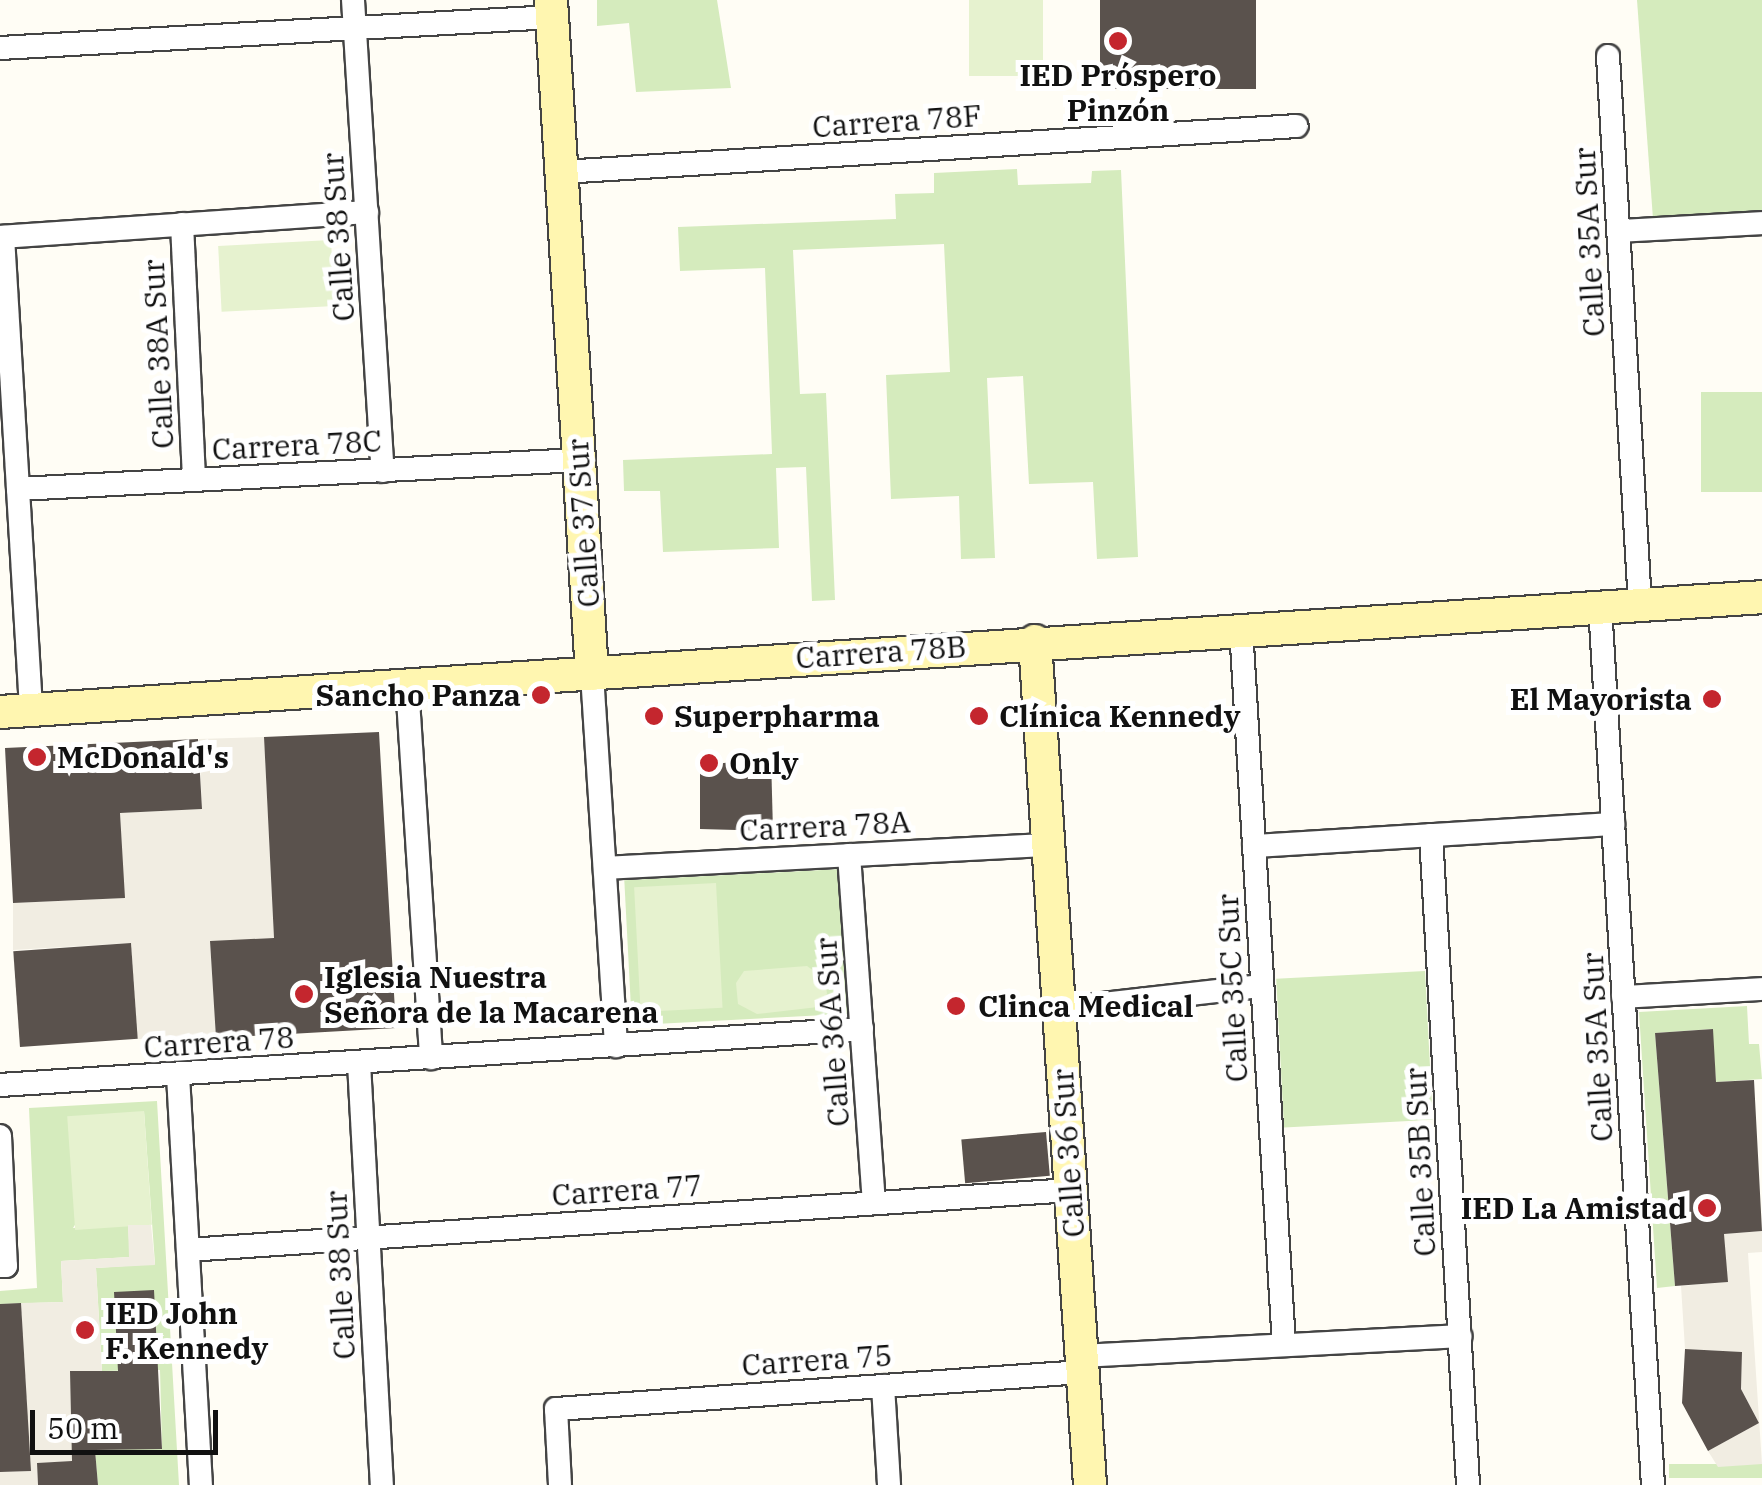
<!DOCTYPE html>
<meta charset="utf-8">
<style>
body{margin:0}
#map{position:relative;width:1762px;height:1485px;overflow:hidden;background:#fffdf5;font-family:"IBM Plex Serif",serif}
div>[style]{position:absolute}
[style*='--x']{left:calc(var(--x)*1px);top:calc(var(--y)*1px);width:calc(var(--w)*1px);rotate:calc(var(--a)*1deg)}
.green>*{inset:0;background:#d5ebbd;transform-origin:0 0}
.pitch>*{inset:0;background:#e6f2cf;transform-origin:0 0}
.plaza>*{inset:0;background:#f1ede2}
.building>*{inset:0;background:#5a524d;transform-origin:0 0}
.roads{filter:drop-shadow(2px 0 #444) drop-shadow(-2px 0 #444) drop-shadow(0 2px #444) drop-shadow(0 -2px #444)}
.street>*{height:22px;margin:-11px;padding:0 11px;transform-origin:11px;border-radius:11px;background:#fff}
.secondary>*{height:32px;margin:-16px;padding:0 16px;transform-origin:16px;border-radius:16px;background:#fff6b0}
.dots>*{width:28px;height:28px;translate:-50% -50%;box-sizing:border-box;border:5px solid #fff;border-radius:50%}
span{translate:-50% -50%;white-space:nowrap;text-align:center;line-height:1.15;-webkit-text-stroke:10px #fff;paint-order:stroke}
.poi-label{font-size:30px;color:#111;font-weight:700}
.right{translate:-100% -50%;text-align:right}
.left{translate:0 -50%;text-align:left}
.street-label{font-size:30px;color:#111}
.scale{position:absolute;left:30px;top:1410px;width:188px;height:45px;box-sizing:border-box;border:5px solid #111;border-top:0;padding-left:12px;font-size:30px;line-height:35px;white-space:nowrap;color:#111;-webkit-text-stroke:8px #fff;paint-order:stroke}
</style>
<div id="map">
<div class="green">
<i style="clip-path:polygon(597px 0,717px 0,731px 88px,636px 92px,629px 23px,597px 26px)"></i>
<i style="clip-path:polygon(1637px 0,1762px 0,1762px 212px,1653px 219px)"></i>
<i style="clip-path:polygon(1017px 169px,1018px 185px,1091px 183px,1092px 171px,1121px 170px,1138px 557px,1097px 559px,1093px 482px,1029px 484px,1023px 376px,987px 378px,995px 558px,961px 559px,959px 496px,891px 499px,886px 375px,950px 372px,944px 244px,793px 250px,800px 394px,826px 393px,835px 600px,812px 601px,806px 467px,776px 468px,779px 548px,663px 552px,660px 491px,624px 491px,623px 460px,772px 454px,765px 268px,680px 271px,678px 227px,896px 219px,895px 194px,934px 193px,934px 173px)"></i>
<i style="left:1762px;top:392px;width:100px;height:61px;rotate:90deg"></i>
<i style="left:841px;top:869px;width:145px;height:217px;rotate:87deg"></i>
<i style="left:1425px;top:971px;width:149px;height:149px;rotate:87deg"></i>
<i style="clip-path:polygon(1747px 1006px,1749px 1044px,1759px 1044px,1762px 1079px,1716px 1082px,1712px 1029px,1655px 1033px,1675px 1286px,1657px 1288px,1639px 1012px)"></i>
<i style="clip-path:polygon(157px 1101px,179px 1485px,98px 1485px,95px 1450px,162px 1448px,160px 1370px,102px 1371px,96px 1268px,155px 1264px,144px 1111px,73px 1228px,128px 1225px,130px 1257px,61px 1261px,63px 1302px,0 1304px,0 1291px,37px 1288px,29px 1108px)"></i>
<i style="left:1762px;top:1464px;width:14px;height:93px;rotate:90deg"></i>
</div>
<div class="pitch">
<i style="left:969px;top:0;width:74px;height:76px"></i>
<i style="left:331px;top:240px;width:66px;height:113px;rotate:87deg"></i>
<i style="left:716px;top:883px;width:125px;height:82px;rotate:87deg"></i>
<i style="clip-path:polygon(807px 966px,825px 979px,827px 994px,818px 1007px,757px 1014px,738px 1004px,736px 983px,744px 971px)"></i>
<i style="left:144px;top:1111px;width:114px;height:77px;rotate:86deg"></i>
</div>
<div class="plaza">
<i style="clip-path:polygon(264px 737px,274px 938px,210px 942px,216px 1038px,137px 1039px,131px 943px,13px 950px,13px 903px,124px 898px,120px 813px,202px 809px,199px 739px)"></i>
<i style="clip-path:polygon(128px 1225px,151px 1225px,155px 1265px,96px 1268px,102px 1371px,71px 1371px,96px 1460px,37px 1463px,38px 1485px,0 1485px,0 1472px,30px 1471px,21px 1303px,63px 1302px,61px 1261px,129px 1257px)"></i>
<i style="clip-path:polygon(1762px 1231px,1762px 1252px,1748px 1253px,1762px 1464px,1718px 1467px,1708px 1451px,1759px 1423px,1741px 1389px,1742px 1352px,1685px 1349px,1681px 1286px,1727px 1282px,1724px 1234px)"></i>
</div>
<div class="building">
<i style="left:1100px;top:0;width:156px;height:89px"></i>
<i style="clip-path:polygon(379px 732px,396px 1028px,216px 1038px,210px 941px,274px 938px,264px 737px)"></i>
<i style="clip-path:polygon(198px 739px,202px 809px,120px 813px,125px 898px,13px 903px,5px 748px)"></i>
<i style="clip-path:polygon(771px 757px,773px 831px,700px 829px,700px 766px)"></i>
<i style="left:131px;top:943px;width:96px;height:118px;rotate:86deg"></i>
<i style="clip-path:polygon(1713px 1029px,1716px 1082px,1754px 1080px,1762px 1231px,1724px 1234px,1728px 1282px,1675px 1286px,1655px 1033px)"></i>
<i style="left:1046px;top:1132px;width:44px;height:85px;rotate:85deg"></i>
<i style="clip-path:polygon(154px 1290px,162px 1449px,95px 1450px,98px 1485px,38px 1485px,37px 1463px,72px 1461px,70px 1371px,118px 1371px,114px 1292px)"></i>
<i style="clip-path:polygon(21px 1303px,31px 1471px,0 1472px,0 1304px)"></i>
<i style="clip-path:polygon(1685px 1349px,1742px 1352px,1741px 1389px,1759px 1423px,1708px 1451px,1682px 1403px)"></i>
</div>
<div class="roads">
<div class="street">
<i style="--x:353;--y:0;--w:472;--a:86.4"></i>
<i style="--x:0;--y:48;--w:553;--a:-3.21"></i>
<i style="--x:1608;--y:56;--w:549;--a:86.66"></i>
<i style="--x:562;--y:172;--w:736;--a:-3.58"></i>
<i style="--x:182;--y:224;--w:256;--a:87.3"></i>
<i style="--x:1619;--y:231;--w:143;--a:-3.2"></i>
<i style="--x:0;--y:237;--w:368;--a:-3.9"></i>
<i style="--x:3;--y:237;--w:474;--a:86.6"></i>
<i style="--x:18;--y:489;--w:562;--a:-2.96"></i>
<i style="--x:1600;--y:606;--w:881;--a:86.55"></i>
<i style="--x:1241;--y:628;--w:718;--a:86.57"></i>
<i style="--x:592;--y:674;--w:373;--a:86.3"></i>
<i style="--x:407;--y:684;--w:375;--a:86.3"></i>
<i style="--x:1431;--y:835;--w:651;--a:86.74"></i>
<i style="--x:1254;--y:846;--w:360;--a:-3.5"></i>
<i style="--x:849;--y:855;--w:349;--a:85.9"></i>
<i style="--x:605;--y:868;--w:444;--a:-3"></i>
<i style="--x:1623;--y:997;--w:139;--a:-3.3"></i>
<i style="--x:1059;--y:1009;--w:204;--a:-6.5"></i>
<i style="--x:359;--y:1063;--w:423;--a:86.9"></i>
<i style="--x:178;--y:1075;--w:411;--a:86.8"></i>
<i style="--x:0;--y:1085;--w:864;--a:-3.72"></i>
<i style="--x:0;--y:1136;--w:130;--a:87.4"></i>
<i style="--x:6;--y:1266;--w:6;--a:180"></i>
<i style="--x:188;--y:1250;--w:884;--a:-3.89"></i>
<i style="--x:1082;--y:1356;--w:379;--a:-3"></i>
<i style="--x:883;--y:1386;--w:99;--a:86.5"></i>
<i style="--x:560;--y:1485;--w:76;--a:-93"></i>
<i style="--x:556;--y:1409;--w:528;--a:-4.02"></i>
</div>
<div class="secondary">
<i style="--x:551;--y:0;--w:675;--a:86.52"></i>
<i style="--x:1035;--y:641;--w:846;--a:86.27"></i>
<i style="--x:0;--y:712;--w:1766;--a:-3.73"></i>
</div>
</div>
<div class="dots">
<i style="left:1118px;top:41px;background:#c4262e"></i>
<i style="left:541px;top:695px;background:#c4262e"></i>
<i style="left:1712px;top:699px;background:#c4262e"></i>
<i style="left:654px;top:716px;background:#c4262e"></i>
<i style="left:979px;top:716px;background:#c4262e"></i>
<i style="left:37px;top:757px;background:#c4262e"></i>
<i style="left:709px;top:763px;background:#c4262e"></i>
<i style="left:304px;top:994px;background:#c4262e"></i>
<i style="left:956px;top:1006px;background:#c4262e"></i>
<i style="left:1707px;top:1208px;background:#c4262e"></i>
<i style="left:85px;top:1330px;background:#c4262e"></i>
</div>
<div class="poi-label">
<span style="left:1118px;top:92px">IED Próspero<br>Pinzón</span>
<span class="right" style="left:521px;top:695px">Sancho Panza</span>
<span class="right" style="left:1692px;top:699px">El Mayorista</span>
<span class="left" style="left:674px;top:716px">Superpharma</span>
<span class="left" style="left:999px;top:716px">Clínica Kennedy</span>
<span class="left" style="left:57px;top:757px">McDonald's</span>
<span class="left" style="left:729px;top:763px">Only</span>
<span class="left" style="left:324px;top:994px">Iglesia Nuestra<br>Señora de la Macarena</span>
<span class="left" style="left:978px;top:1006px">Clinca Medical</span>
<span class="right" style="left:1687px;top:1208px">IED La Amistad</span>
<span class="left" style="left:105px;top:1330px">IED John<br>F. Kennedy</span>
</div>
<div class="street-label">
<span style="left:897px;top:121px;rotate:-4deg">Carrera 78F</span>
<span style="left:338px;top:237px;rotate:-94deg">Calle 38 Sur</span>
<span style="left:1589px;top:242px;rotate:-93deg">Calle 35A Sur</span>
<span style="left:158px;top:354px;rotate:-93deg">Calle 38A Sur</span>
<span style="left:297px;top:445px;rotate:-3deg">Carrera 78C</span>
<span style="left:583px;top:523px;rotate:-94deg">Calle 37 Sur</span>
<span style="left:881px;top:652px;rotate:-4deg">Carrera 78B</span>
<span style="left:825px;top:826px;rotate:-3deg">Carrera 78A</span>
<span style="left:1232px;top:988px;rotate:-93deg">Calle 35C Sur</span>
<span style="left:832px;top:1032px;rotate:-94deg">Calle 36A Sur</span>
<span style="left:219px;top:1042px;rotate:-4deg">Carrera 78</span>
<span style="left:1597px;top:1047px;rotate:-93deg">Calle 35A Sur</span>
<span style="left:1068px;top:1153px;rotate:-94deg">Calle 36 Sur</span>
<span style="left:1420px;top:1162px;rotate:-93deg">Calle 35B Sur</span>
<span style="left:627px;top:1190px;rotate:-4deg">Carrera 77</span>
<span style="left:340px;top:1275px;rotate:-93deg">Calle 38 Sur</span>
<span style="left:817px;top:1360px;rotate:-4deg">Carrera 75</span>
</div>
<div class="scale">50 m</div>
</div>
